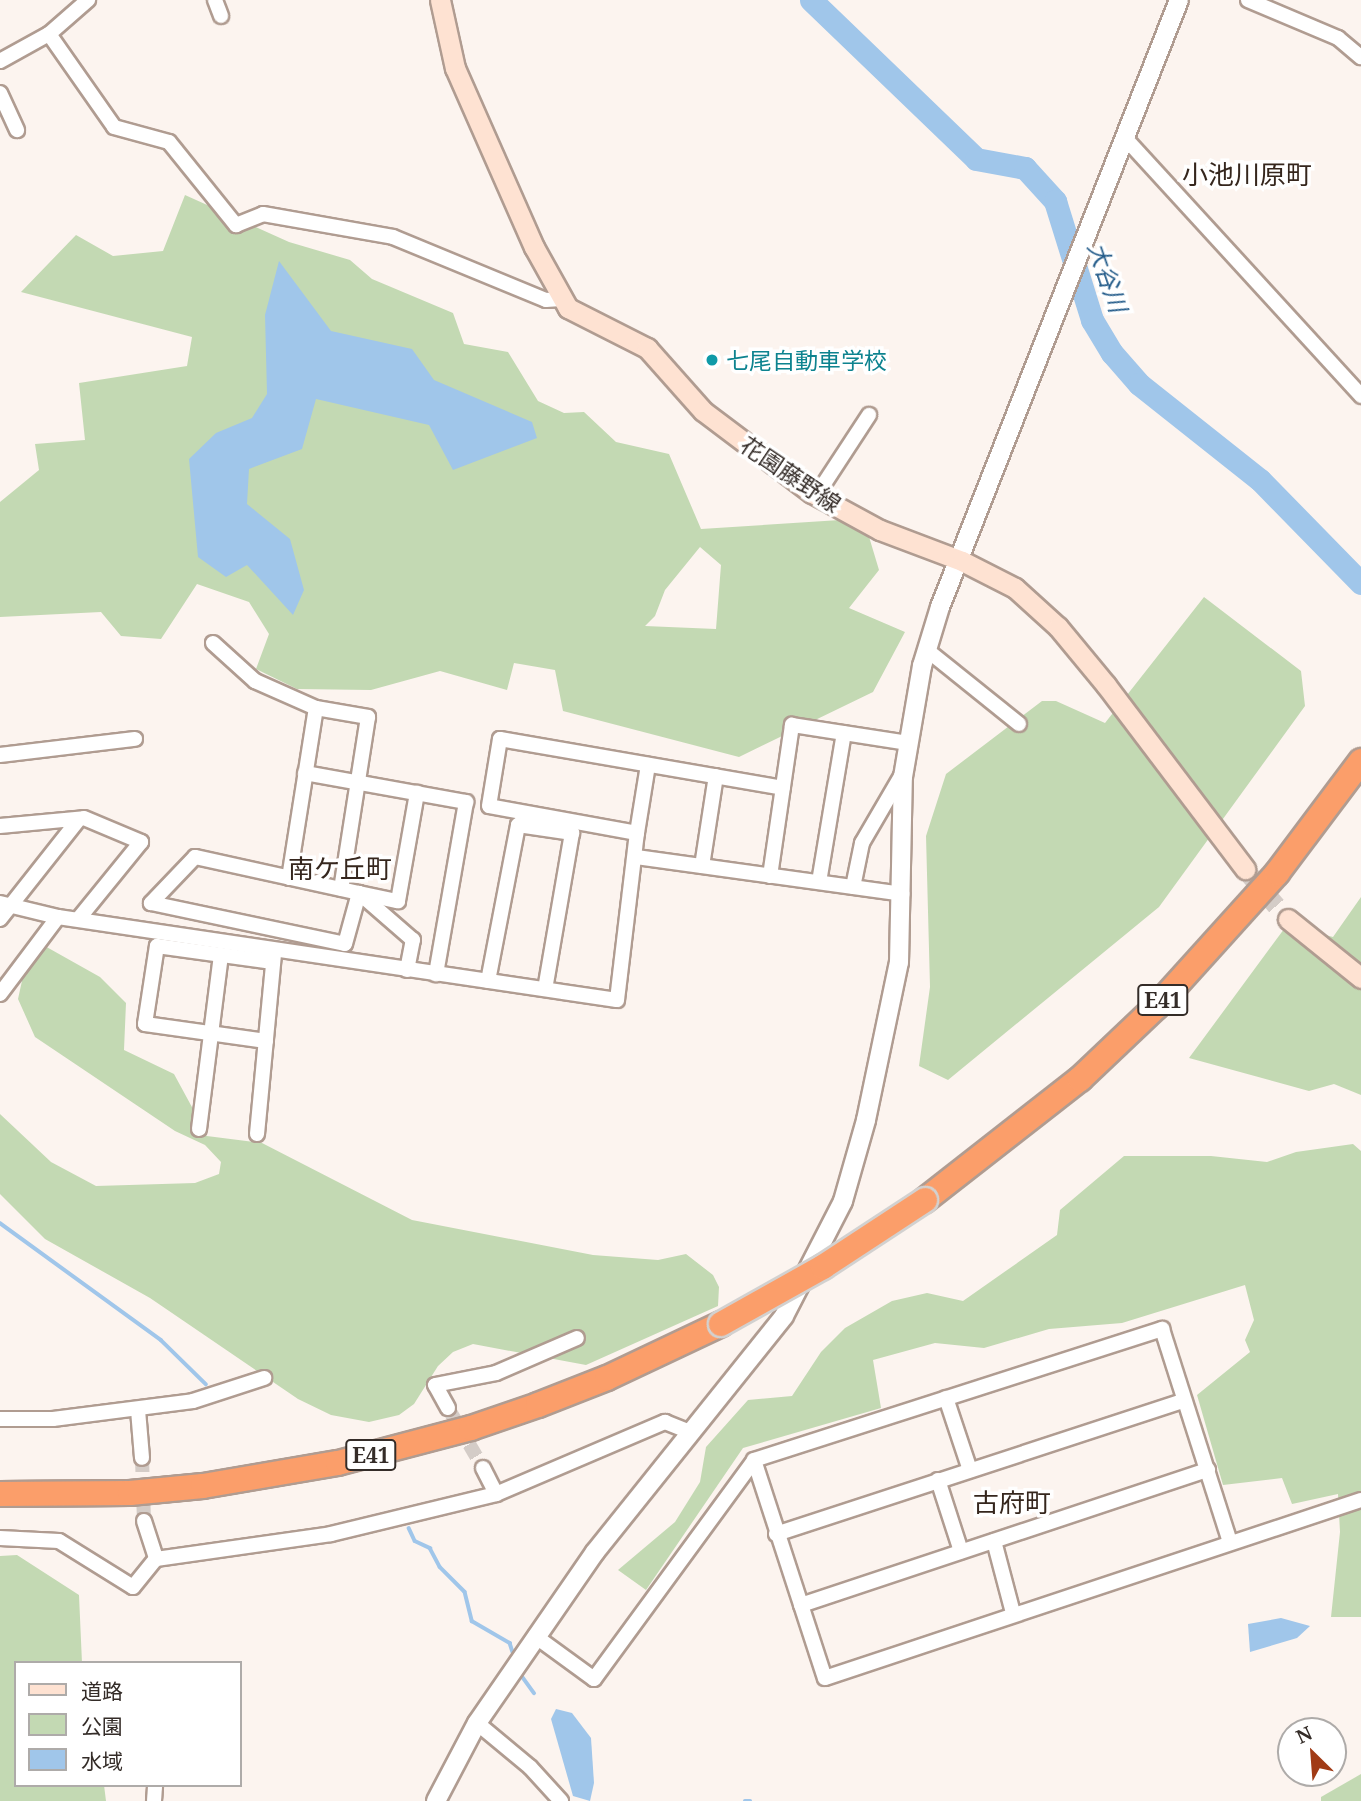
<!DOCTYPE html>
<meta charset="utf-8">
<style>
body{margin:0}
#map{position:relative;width:1361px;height:1801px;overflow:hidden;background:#fcf4ef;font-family:"Noto Serif","Noto Sans JP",serif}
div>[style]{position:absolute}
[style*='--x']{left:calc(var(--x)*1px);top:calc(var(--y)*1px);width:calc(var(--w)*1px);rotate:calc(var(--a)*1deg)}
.green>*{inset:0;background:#c3d9b3}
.water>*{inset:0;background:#a0c6ea}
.stream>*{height:3.5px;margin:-1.75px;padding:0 1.75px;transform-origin:1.75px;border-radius:1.75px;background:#a0c6ea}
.river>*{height:23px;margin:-11.5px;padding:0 11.5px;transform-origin:11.5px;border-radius:11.5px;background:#a0c6ea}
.minor-tunnel>*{height:14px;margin-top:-7px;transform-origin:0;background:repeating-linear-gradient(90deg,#d4ccc7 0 14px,transparent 0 21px)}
.secondary-tunnel>*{height:19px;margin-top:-9.5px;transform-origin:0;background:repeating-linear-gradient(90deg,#d4ccc7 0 19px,transparent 0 29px)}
.roads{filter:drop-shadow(2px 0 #b09c91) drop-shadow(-2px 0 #b09c91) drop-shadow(0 2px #b09c91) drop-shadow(0 -2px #b09c91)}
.minor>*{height:14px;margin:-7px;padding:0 7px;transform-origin:7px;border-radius:7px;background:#fff}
.tertiary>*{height:18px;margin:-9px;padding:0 9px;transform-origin:9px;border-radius:9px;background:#fff}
.secondary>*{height:19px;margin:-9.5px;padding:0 9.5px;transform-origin:9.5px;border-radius:9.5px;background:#fee2d2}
.motorway>*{height:24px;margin:-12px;padding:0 12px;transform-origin:12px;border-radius:12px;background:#fb9e6a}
.bridges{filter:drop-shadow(2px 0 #d2d1d0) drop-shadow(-2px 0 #d2d1d0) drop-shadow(0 2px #d2d1d0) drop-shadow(0 -2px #d2d1d0)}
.motorway-bridge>*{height:24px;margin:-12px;padding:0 12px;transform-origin:12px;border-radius:12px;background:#fb9e6a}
.dots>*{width:19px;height:19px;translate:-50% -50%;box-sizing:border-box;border:4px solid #fff;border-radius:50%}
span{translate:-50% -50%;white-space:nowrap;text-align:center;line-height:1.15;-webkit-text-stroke:7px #fff;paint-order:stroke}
.shield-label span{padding:2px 5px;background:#fff;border:2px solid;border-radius:5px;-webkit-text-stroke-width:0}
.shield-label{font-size:21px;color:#342c28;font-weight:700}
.culture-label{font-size:23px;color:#0d838f}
.left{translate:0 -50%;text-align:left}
.street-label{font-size:23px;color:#342c28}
.water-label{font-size:24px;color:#245c8a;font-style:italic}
.quarter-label{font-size:26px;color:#35261d}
.legend{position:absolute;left:14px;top:1661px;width:228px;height:126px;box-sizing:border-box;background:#fff;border:2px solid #aeaba9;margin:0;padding:9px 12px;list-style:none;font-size:21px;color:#342c28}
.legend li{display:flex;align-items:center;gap:14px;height:35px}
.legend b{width:35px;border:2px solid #aeaba9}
.north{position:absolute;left:1277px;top:1717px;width:70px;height:70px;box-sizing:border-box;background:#fff;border:2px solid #aeaba9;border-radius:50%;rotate:335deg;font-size:19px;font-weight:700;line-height:28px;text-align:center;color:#342c28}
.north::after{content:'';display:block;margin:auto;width:24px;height:32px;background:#a13b16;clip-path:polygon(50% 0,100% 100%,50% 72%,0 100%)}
</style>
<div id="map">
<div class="green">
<i style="clip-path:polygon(evenodd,185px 195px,289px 242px,350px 260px,372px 279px,453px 313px,464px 344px,508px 352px,538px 401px,564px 413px,584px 412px,616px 442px,669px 454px,701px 529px,840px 520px,867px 530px,879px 570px,849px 608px,905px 632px,873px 692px,739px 757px,563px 711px,555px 670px,514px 663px,507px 690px,440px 671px,371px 690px,297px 689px,256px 669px,269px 634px,249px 602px,197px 584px,161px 639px,121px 636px,101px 612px,0 617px,0 502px,39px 470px,35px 444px,85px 440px,79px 383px,187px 366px,192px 337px,21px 292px,76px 235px,113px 256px,163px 251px,185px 195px,700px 547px,721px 565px,716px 629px,645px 626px,655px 616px,665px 590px,700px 547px)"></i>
<i style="clip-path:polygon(1204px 597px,1301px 671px,1305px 706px,1159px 907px,948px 1080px,919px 1066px,930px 987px,926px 836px,946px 774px,1042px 701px,1056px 701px,1105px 723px)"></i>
<i style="clip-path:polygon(1361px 897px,1361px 1095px,1334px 1084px,1309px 1091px,1189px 1058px,1287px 925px,1333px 937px)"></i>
<i style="clip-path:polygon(43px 945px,100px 977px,126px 1003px,124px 1050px,174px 1074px,193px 1109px,199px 1135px,262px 1143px,412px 1220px,593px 1255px,658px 1260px,686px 1254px,713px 1275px,719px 1287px,718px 1306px,586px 1365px,473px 1344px,453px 1352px,438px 1366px,414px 1404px,399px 1415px,369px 1422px,331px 1415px,298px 1399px,150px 1298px,45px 1239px,0 1194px,0 1114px,51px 1162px,96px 1186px,195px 1183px,219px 1174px,221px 1162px,205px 1145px,175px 1131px,35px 1037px,18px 999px,27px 958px)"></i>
<i style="clip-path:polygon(1353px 1144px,1361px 1151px,1361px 1617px,1331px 1617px,1340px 1532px,1338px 1494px,1292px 1504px,1282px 1478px,1223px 1485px,1197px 1395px,1250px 1352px,1245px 1340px,1254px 1320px,1245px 1285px,1122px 1323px,1049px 1329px,984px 1348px,935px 1343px,873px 1360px,881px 1408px,743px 1448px,646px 1590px,618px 1570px,675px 1522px,700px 1482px,706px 1447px,748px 1400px,792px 1396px,821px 1352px,845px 1328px,892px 1301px,927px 1293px,963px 1301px,1057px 1235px,1060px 1210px,1124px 1156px,1211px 1156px,1267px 1162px,1296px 1152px)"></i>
<i style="clip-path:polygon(17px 1555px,79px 1595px,82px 1663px,16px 1663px,16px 1785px,104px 1785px,106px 1801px,0 1801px,0 1556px)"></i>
<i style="clip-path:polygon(1361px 1774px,1361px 1801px,1321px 1801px,1321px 1797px)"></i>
</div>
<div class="water">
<i style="clip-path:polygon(279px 261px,331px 331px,412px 349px,434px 380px,532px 422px,537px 438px,453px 470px,429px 425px,316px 399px,302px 449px,249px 469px,247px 504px,290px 539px,304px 590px,293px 615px,247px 565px,226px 577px,198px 557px,189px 459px,216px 433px,252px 418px,267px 394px,265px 315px)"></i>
<i style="clip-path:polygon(1281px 1618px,1310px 1626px,1297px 1638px,1250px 1652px,1248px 1624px)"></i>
<i style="clip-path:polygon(556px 1709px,572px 1713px,591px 1738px,594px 1783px,590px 1801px,573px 1796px,551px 1719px)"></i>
</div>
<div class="stream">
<i style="--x:0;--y:1223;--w:199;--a:36"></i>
<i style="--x:161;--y:1340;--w:63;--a:44.4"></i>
<i style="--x:409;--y:1528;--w:14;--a:65"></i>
<i style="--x:415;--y:1541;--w:17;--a:25"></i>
<i style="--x:430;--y:1548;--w:21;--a:62"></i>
<i style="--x:440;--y:1567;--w:35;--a:45"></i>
<i style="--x:465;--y:1592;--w:30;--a:76"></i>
<i style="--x:472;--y:1621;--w:44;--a:30.1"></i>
<i style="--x:510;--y:1643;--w:9;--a:72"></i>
<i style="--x:519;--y:1672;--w:26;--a:54"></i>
<i style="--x:745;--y:1801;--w:5;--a:0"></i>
</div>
<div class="river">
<i style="--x:811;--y:0;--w:229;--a:43.9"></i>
<i style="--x:976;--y:159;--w:50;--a:10.4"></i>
<i style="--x:1025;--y:168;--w:45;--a:47.7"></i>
<i style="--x:1055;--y:201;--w:125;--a:72.7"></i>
<i style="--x:1092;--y:320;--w:39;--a:59"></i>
<i style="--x:1112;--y:353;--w:41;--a:48.9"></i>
<i style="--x:1139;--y:384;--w:154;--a:38.4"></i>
<i style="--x:1260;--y:480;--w:144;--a:45.6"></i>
</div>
<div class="minor-tunnel">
<i style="--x:448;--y:1408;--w:69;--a:59.7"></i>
<i style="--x:142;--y:1458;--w:63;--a:88.2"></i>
</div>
<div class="secondary-tunnel">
<i style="--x:1245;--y:869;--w:66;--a:49.3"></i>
</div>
<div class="roads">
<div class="minor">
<i style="--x:215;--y:0;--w:17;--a:69"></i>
<i style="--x:1248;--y:0;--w:98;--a:22.9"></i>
<i style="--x:1338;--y:38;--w:30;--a:40"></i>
<i style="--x:49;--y:34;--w:113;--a:55"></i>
<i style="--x:114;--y:127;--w:57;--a:15.3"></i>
<i style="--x:169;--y:142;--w:107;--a:51.1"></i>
<i style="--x:236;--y:225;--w:29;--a:-22"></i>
<i style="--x:263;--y:214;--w:132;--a:10"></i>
<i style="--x:393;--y:237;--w:165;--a:22.4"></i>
<i style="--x:546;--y:300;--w:15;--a:-4"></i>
<i style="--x:0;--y:61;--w:56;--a:-28.9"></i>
<i style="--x:49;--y:34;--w:52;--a:-41.1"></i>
<i style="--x:0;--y:93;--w:41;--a:65.3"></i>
<i style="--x:1125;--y:138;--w:350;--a:47.5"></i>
<i style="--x:816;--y:496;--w:97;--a:-56.8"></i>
<i style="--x:213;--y:643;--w:57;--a:42.1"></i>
<i style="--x:255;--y:681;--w:67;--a:23.9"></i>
<i style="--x:927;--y:650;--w:118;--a:38.8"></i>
<i style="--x:0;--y:755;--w:136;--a:-6.8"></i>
<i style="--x:305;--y:773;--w:164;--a:10.2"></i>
<i style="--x:466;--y:802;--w:175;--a:99.9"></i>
<i style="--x:0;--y:826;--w:84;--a:-5.4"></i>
<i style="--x:84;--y:818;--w:62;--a:22.8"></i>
<i style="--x:141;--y:842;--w:97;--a:129.1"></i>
<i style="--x:637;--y:833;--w:69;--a:-80.8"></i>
<i style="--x:636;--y:857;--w:269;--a:7.9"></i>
<i style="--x:702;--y:866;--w:91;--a:-81.2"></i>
<i style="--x:770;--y:876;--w:153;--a:-81.7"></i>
<i style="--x:792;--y:725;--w:117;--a:8.8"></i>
<i style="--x:289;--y:878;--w:172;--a:-81"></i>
<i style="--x:316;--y:708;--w:53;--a:9.8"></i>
<i style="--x:368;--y:717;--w:174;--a:98.9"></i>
<i style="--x:819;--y:882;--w:151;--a:-80.5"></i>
<i style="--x:853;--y:887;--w:45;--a:-78.4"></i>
<i style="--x:862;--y:843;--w:83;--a:-59.7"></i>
<i style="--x:0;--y:903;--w:60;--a:13.6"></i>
<i style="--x:58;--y:917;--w:565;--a:8.45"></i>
<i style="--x:617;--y:1000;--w:168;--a:-83.2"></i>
<i style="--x:637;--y:833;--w:150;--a:-169.7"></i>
<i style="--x:489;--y:806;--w:68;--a:-80.7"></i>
<i style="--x:500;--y:739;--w:287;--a:9.8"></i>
<i style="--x:0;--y:919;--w:127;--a:-51.7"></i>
<i style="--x:407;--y:970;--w:31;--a:-79"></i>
<i style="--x:413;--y:940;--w:72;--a:-139"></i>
<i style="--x:359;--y:893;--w:168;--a:-167.6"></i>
<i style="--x:195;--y:857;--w:64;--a:133.7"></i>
<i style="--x:151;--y:903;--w:198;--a:11.9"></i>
<i style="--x:345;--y:944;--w:53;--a:-74.6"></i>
<i style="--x:359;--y:893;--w:40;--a:12"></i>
<i style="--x:398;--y:901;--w:110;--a:-80"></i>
<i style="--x:488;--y:981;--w:159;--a:-79.1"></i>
<i style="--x:518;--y:825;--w:55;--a:8.4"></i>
<i style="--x:572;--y:833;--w:158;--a:99.8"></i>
<i style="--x:0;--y:994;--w:96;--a:-53"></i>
<i style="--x:266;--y:1041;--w:122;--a:-172"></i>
<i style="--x:145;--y:1024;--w:79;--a:-81.3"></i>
<i style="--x:157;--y:946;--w:117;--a:7.9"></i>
<i style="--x:199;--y:1129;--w:175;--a:-82.8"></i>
<i style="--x:257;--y:1134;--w:180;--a:-84.6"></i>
<i style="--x:946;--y:1398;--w:76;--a:71.6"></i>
<i style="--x:448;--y:1408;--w:26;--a:-119"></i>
<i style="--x:435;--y:1385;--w:62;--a:-11.1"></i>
<i style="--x:496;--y:1373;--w:88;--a:-23.4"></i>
<i style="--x:138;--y:1410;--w:48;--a:85.2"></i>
<i style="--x:0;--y:1419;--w:53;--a:0"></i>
<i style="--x:53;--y:1419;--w:141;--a:-7.3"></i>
<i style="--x:193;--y:1401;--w:75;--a:-17.9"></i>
<i style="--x:754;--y:1460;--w:229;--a:72"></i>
<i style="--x:825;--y:1678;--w:565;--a:-18.37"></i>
<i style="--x:483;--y:1468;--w:29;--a:63"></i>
<i style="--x:938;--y:1480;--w:75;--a:72.1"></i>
<i style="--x:144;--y:1521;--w:40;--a:72"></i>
<i style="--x:776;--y:1534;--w:429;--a:-18.1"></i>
<i style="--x:0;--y:1538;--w:59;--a:2.9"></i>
<i style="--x:59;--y:1541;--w:87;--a:31.9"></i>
<i style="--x:133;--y:1587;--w:36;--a:-51"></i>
<i style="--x:156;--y:1559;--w:177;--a:-8.1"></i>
<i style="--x:331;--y:1534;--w:170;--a:-13.6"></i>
<i style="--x:496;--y:1494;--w:184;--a:-23.1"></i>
<i style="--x:665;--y:1422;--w:29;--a:22"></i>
<i style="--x:994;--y:1541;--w:74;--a:75.2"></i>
<i style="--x:801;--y:1605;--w:429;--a:-18.4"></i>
<i style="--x:535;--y:1636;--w:73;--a:36.1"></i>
<i style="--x:594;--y:1679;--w:271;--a:-53.8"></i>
<i style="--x:754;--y:1460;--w:429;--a:-17.8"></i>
<i style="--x:1162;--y:1329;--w:224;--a:72.3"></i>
<i style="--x:477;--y:1723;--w:69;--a:39.7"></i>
<i style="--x:530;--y:1767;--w:46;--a:47.6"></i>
<i style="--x:154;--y:1801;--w:16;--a:-86"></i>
</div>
<div class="tertiary">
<i style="--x:436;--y:1801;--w:88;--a:-62.3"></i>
<i style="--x:477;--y:1723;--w:208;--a:-55.4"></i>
<i style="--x:595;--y:1552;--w:302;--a:-51.3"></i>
<i style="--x:784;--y:1316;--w:129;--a:-62.8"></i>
<i style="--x:843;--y:1201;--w:84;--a:-74.1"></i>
<i style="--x:866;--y:1120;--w:161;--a:-78.2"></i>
<i style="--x:899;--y:962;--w:185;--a:-88.8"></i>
<i style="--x:903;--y:777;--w:113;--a:-80.3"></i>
<i style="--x:922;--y:666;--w:62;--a:-73"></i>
<i style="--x:940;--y:607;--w:652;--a:-68.51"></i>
</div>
<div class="secondary">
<i style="--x:440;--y:0;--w:70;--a:77.6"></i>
<i style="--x:455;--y:68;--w:196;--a:66.2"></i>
<i style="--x:534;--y:247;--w:70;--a:60.9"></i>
<i style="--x:568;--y:308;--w:89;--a:26.9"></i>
<i style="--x:647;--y:348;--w:84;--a:48.4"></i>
<i style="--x:703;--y:411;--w:136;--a:37"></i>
<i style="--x:812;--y:493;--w:77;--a:28.6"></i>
<i style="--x:880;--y:530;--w:88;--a:20.7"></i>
<i style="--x:962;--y:561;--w:59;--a:27"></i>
<i style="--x:1015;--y:588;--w:58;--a:42.2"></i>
<i style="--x:1058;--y:627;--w:75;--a:50.4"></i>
<i style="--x:1106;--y:685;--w:231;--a:52.9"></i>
<i style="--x:1288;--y:919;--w:94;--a:38.9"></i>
</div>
<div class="motorway">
<i style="--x:925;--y:1200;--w:197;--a:-38"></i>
<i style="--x:1080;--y:1079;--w:106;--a:-43.5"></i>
<i style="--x:1157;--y:1006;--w:179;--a:-47.9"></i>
<i style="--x:1277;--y:873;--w:140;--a:-53.1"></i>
<i style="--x:0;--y:1494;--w:130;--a:-0.4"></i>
<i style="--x:130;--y:1493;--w:73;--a:-5.5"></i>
<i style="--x:203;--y:1486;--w:137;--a:-9.7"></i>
<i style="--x:338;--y:1463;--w:138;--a:-14.7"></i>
<i style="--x:471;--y:1428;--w:71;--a:-18.9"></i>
<i style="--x:538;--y:1405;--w:74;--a:-21.4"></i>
<i style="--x:607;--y:1378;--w:126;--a:-25.3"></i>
</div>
</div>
<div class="bridges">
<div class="motorway-bridge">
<i style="--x:721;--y:1324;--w:117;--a:-29.2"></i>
<i style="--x:823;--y:1267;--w:122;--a:-33.3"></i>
</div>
</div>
<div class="dots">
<i style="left:712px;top:360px;background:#0f9aa8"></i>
</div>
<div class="shield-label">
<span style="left:1163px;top:1000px">E41</span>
<span style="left:371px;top:1455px">E41</span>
</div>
<div class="culture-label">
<span class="left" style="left:726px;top:360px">七尾自動車学校</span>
</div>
<div class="street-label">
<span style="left:791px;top:474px;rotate:34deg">花園藤野線</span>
</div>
<div class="water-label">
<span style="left:1108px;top:277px;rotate:71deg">大谷川</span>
</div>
<div class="quarter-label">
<span style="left:1247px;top:175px">小池川原町</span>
<span style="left:340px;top:869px">南ケ丘町</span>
<span style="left:1012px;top:1503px">古府町</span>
</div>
<ul class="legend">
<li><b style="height:9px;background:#fee2d2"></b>道路</li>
<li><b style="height:19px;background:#c3d9b3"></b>公園</li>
<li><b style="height:19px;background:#a0c6ea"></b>水域</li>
</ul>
<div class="north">N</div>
</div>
